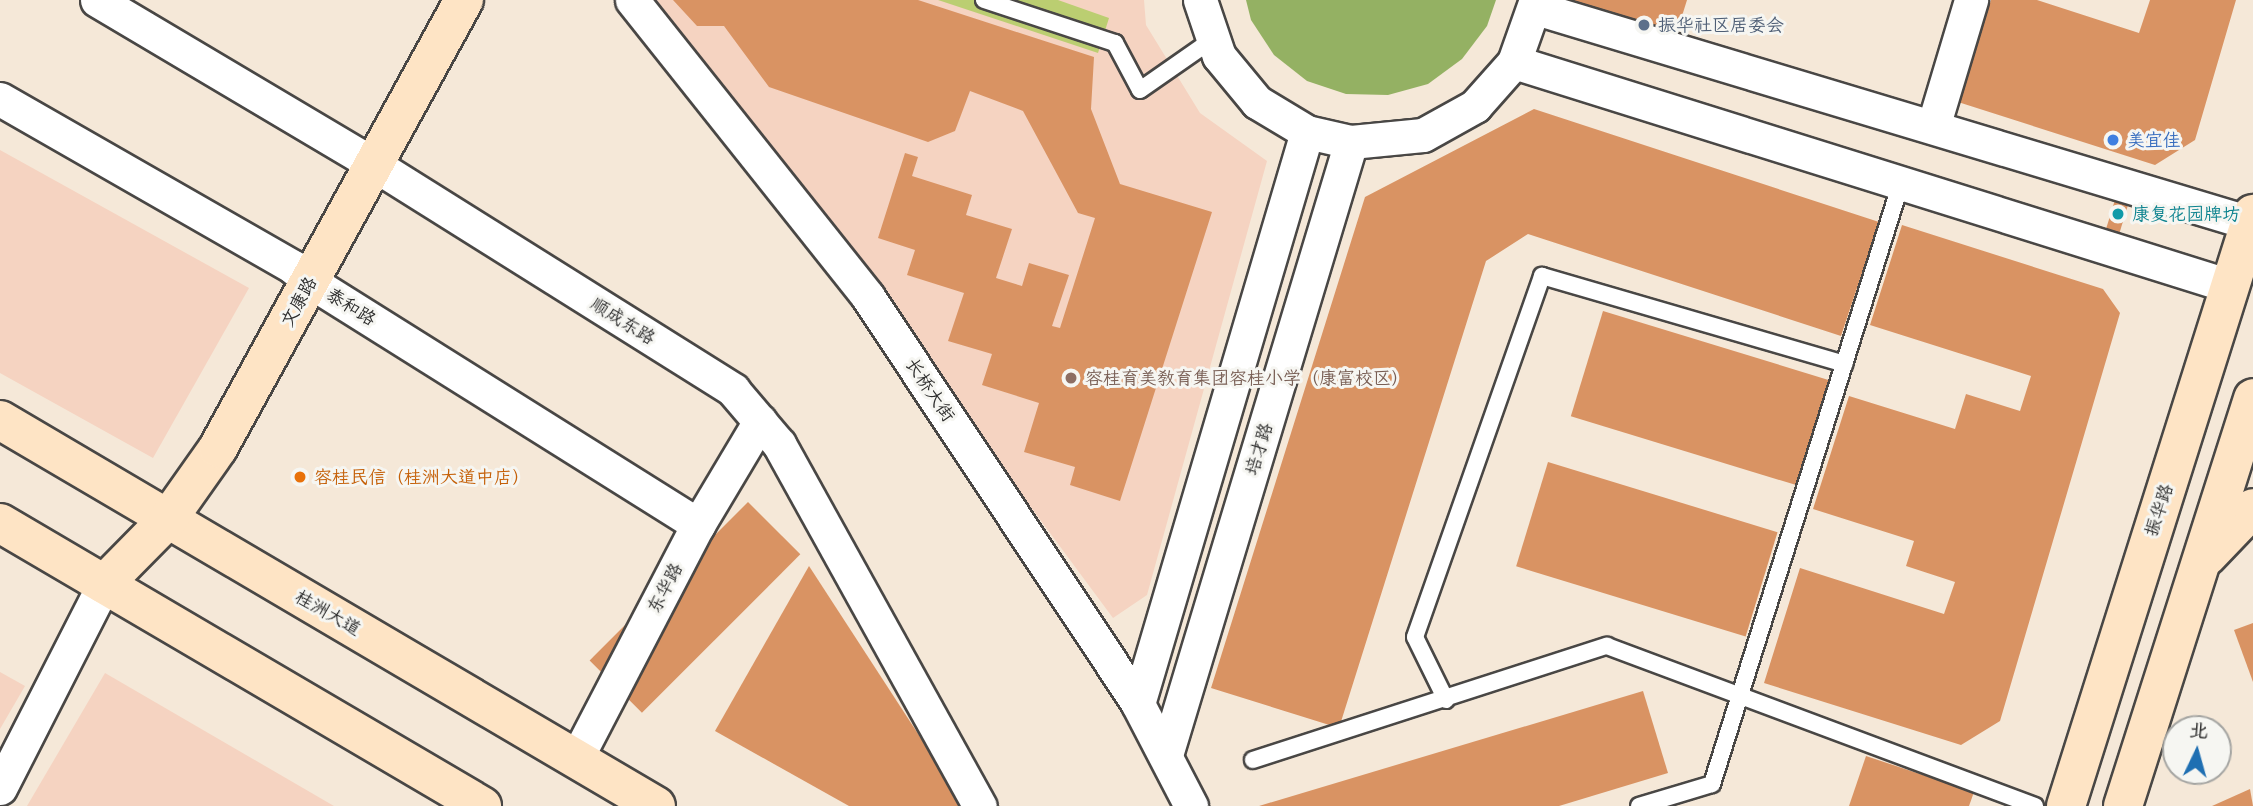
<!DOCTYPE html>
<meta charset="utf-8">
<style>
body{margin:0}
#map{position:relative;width:2253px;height:806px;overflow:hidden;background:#f5e8d8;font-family:"Shantell Sans","LXGW WenKai TC",sans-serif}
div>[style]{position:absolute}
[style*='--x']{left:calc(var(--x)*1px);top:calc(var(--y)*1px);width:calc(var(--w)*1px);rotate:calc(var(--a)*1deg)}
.built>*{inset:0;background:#f5d3c1}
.green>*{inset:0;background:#bbce71}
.forest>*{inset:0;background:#94b163}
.building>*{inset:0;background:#d99363;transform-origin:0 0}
.roads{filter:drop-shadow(2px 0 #494745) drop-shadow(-2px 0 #494745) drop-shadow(0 2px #494745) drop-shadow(0 -2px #494745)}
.lane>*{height:16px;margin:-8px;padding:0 8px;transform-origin:8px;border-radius:8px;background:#fff}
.street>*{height:33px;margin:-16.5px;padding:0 16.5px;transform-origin:16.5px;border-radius:16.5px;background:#fff}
.secondary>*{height:38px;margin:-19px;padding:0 19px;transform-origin:19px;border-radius:19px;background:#fee4c5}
.dots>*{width:19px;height:19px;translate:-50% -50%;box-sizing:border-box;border:4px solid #f6f6f2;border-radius:50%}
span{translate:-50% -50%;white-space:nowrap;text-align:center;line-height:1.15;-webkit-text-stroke:6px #f6f6f2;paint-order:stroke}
.service-label{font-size:18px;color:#4e5e75}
.left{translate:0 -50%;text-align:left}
.shop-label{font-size:18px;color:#366cbe}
.culture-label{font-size:18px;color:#0d838f}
.street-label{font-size:18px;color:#2b2b2b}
.education-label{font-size:18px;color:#785e54}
.food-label{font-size:18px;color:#c56008}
.north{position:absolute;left:2162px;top:715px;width:70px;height:70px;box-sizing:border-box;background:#f6f6f2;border:2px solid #a5a5a2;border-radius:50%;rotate:5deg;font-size:19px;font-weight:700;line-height:28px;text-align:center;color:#2b2b2b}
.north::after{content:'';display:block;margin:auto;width:24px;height:32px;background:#1f6fb2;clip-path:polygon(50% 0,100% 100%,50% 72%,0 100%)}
</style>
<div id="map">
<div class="built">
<i style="clip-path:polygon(655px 0,1144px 0,1146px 25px,1200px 113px,1267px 161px,1147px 595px,1113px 618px)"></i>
<i style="clip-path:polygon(0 150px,249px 288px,153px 458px,0 373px)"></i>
<i style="clip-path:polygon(0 672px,25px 686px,0 729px)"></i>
<i style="clip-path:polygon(105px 673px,334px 806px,27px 806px)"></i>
</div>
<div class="green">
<i style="clip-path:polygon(938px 0,1058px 0,1109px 18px,1098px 53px)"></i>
</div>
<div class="forest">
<i style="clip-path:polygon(1246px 0,1496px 0,1487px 26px,1462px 59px,1428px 84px,1388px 95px,1346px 94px,1307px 81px,1274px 55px,1251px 20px)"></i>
</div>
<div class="building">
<i style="clip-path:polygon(673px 0,918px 0,1094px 57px,1091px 109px,1120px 184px,1212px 212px,1120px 501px,1070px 485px,1075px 467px,1024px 452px,1039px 403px,982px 385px,992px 354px,948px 341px,964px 293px,907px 275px,915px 250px,878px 238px,905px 153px,918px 157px,912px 176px,972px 195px,966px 215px,1012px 229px,996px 278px,1022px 286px,1029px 263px,1069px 275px,1052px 326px,1060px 328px,1095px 218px,1078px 213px,1023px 111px,970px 91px,955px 131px,928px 142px,769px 87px,724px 26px,697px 26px)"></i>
<i style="clip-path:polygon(1545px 0,1687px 0,1673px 45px)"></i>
<i style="clip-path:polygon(1991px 0,2037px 0,2139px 33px,2150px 0,2236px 0,2195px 140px,2155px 165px,1958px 102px)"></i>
<i style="clip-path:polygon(1534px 109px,1879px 222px,1841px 336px,1528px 234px,1486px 261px,1339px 728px,1211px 688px,1365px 197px)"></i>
<i style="left:2125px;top:167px;width:14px;height:95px;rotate:17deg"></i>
<i style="clip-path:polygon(1902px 225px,2103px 289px,2120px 313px,2000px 721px,1961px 745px,1764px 683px,1800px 568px,1944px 614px,1955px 582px,1906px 566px,1914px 541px,1813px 509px,1849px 396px,1955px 429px,1966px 394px,2020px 411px,2031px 376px,1870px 325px)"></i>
<i style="left:1603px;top:311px;width:240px;height:110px;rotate:17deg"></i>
<i style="left:1548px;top:462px;width:240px;height:109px;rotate:17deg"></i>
<i style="left:748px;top:502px;width:74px;height:224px;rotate:45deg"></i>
<i style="clip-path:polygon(809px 566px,963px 803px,962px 806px,849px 806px,715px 731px)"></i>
<i style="clip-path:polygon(2253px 623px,2253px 682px,2234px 630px)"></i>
<i style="clip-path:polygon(1643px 691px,1668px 773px,1559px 806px,1259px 806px)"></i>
<i style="clip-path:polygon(1866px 756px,1974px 792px,1969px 806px,1849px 806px)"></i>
<i style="clip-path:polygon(2250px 789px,2253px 806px,2212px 806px)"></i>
</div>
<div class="roads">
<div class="lane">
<i style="--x:984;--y:0;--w:138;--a:18.2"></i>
<i style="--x:1115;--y:43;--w:53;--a:62"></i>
<i style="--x:1140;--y:90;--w:89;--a:-34.9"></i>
<i style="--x:1446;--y:700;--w:70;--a:-116.2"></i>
<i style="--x:1415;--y:637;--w:383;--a:-70.6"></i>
<i style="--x:1542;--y:276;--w:315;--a:16.2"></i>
<i style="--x:1253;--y:760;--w:372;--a:-17.9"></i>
<i style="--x:1607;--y:646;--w:457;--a:20.5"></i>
<i style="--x:1639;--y:806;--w:76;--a:-16.8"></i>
<i style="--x:1712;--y:784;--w:630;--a:-72.54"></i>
</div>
<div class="street">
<i style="--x:97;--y:0;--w:323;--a:30.7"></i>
<i style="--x:375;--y:165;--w:423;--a:32.1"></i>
<i style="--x:733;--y:390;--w:71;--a:49.6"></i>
<i style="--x:779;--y:444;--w:414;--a:61"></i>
<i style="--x:632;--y:0;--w:379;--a:51.5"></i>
<i style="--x:868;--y:297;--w:488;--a:56.4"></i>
<i style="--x:1138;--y:704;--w:115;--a:62.5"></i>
<i style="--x:1200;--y:0;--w:59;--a:71.3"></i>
<i style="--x:1219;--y:56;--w:60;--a:50.4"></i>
<i style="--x:1257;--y:102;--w:58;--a:31"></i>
<i style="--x:1307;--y:132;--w:45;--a:12.8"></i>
<i style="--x:1351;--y:142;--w:72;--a:-5.6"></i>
<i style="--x:1423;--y:135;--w:60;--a:-29.1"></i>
<i style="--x:1475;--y:106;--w:59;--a:-48.4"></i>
<i style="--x:1514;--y:62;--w:66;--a:-70.5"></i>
<i style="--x:1536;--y:8;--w:746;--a:16.76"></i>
<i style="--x:1514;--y:62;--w:750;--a:17.37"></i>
<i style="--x:0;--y:99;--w:338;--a:29.8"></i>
<i style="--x:293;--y:267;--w:23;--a:40"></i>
<i style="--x:311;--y:282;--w:457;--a:32.1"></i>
<i style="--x:1933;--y:127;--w:133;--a:-73.3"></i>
<i style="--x:1138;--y:704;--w:596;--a:-73.54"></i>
<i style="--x:1166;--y:755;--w:640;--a:-73.21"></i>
<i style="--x:576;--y:759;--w:264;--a:-62.5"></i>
<i style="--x:698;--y:525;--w:121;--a:-59.2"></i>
<i style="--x:0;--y:788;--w:229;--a:-63"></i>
</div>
<div class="secondary">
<i style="--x:0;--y:420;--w:761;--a:30.47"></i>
<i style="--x:0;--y:523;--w:559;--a:30.42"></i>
<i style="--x:2207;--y:556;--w:66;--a:-46.2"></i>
<i style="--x:104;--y:584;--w:91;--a:-45.4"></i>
<i style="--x:168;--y:519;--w:87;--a:-54.8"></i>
<i style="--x:218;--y:448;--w:511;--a:-61.23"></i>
<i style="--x:2066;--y:806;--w:621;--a:-72.47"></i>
<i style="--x:2123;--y:806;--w:428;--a:-72.3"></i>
</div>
</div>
<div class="dots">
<i style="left:1644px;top:25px;background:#5c6f8a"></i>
<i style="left:2113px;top:140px;background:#3f7fe0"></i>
<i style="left:2118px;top:214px;background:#0f9aa8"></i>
<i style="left:1071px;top:378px;background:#8d6e63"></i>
<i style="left:300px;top:477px;background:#e8710a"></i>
</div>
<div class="service-label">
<span class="left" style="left:1658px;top:25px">振华社区居委会</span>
</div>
<div class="shop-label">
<span class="left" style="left:2127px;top:140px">美宜佳</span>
</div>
<div class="culture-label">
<span class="left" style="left:2132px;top:214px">康复花园牌坊</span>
</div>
<div class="street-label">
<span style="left:299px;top:302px;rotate:-61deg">文康路</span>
<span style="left:351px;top:307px;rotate:32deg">泰和路</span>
<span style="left:623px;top:321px;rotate:32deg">顺成东路</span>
<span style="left:930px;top:390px;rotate:56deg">长桥大街</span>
<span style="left:1259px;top:449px;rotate:-73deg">培才路</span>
<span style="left:2159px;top:510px;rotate:-72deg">振华路</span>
<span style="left:665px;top:588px;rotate:-62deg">东华路</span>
<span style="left:328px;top:613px;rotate:30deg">桂洲大道</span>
</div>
<div class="education-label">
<span class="left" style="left:1085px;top:378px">容桂育美教育集团容桂小学（康富校区）</span>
</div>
<div class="food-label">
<span class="left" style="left:314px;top:477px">容桂民信（桂洲大道中店）</span>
</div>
<div class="north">北</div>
</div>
